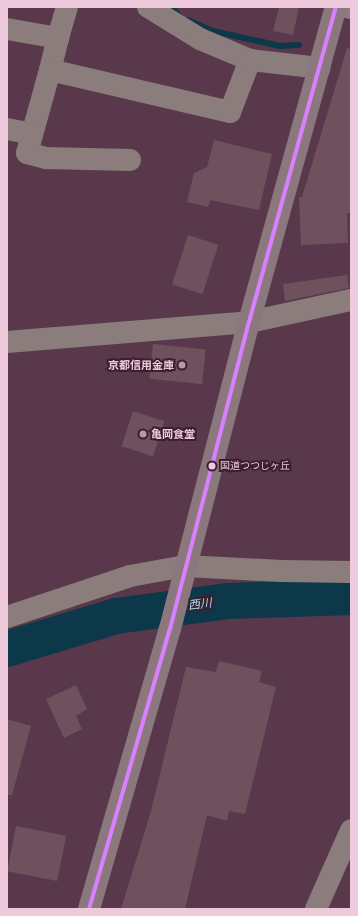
<!DOCTYPE html>
<meta charset="utf-8">
<style>
body{margin:0}
#map{position:relative;width:358px;height:916px;overflow:hidden;background:#59384b;font-family:"Public Sans","Noto Sans JP",sans-serif}
div>[style]{position:absolute}
[style*='--x']{left:calc(var(--x)*1px);top:calc(var(--y)*1px);width:calc(var(--w)*1px);rotate:calc(var(--a)*1deg)}
.stream>*{height:6px;margin:-3px;padding:0 3px;transform-origin:3px;border-radius:3px;background:#0d384a}
.river>*{height:36px;margin:-18px;padding:0 18px;transform-origin:18px;border-radius:18px;background:#0d384a}
.building>*{inset:0;background:#6e515d;transform-origin:0 0}
.minor>*{height:22px;margin:-11px;padding:0 11px;transform-origin:11px;border-radius:11px;background:#8b7d7b}
.highway>*{height:22px;margin:-11px;padding:0 11px;transform-origin:11px;border-radius:11px;background:#8b787e}
.bus-1>*{height:4px;margin:-2px;padding:0 2px;transform-origin:2px;border-radius:2px;background:#d880ff}
.dots>*{width:11px;height:11px;translate:-50% -50%;box-sizing:border-box;border:2px solid #3b1f2e;border-radius:50%}
span{translate:-50% -50%;white-space:nowrap;text-align:center;line-height:1.15;-webkit-text-stroke:4px #3b1f2e;paint-order:stroke}
.bus-label{font-size:10px;color:#efc9dc}
.left{translate:0 -50%;text-align:left}
.poi-label{font-size:11px;color:#efc9dc;font-weight:700}
.right{translate:-100% -50%;text-align:right}
.water-label{font-size:12px;color:#9ed9f2;font-style:italic}
.frame{position:absolute;inset:0;border:8px solid #efc9dc;pointer-events:none}
</style>
<div id="map">
<div class="stream">
<i style="--x:172;--y:7;--w:13;--a:51"></i>
<i style="--x:188;--y:20;--w:27;--a:24"></i>
<i style="--x:213;--y:31;--w:69;--a:12.6"></i>
<i style="--x:280;--y:46;--w:19;--a:-3"></i>
</div>
<div class="river">
<i style="--x:7;--y:649;--w:114;--a:-16.8"></i>
<i style="--x:116;--y:616;--w:114;--a:-7.6"></i>
<i style="--x:229;--y:601;--w:122;--a:-1.9"></i>
</div>
<div class="building">
<i style="clip-path:polygon(279px 7px,299px 7px,293px 35px,273px 31px)"></i>
<i style="clip-path:polygon(347px 48px,351px 49px,351px 213px,347px 213px,348px 243px,301px 245px,299px 197px,302px 197px)"></i>
<i style="clip-path:polygon(214px 140px,272px 154px,259px 210px,210px 200px,208px 207px,187px 202px,194px 173px,207px 167px)"></i>
<i style="left:188px;top:235px;width:32px;height:52px;rotate:18deg"></i>
<i style="clip-path:polygon(347px 275px,349px 288px,285px 301px,283px 284px)"></i>
<i style="left:153px;top:344px;width:53px;height:35px;rotate:6deg"></i>
<i style="left:133px;top:411px;width:33px;height:37px;rotate:18deg"></i>
<i style="clip-path:polygon(219px 661px,262px 671px,259px 682px,276px 687px,245px 814px,229px 811px,227px 821px,207px 815px,185px 909px,121px 909px,151px 811px,186px 667px,216px 672px)"></i>
<i style="clip-path:polygon(76px 685px,87px 709px,76px 716px,82px 729px,64px 738px,46px 699px)"></i>
<i style="clip-path:polygon(7px 719px,31px 726px,12px 795px,7px 795px)"></i>
<i style="left:16px;top:826px;width:51px;height:46px;rotate:11deg"></i>
</div>
<div class="minor">
<i style="--x:148;--y:7;--w:61;--a:31.6"></i>
<i style="--x:200;--y:39;--w:54;--a:22.8"></i>
<i style="--x:347;--y:7;--w:4;--a:14"></i>
<i style="--x:7;--y:29;--w:52;--a:10"></i>
<i style="--x:58;--y:38;--w:33;--a:104"></i>
<i style="--x:50;--y:70;--w:185;--a:13.1"></i>
<i style="--x:230;--y:112;--w:56;--a:-69"></i>
<i style="--x:250;--y:60;--w:70;--a:6.5"></i>
<i style="--x:58;--y:38;--w:32;--a:-74"></i>
<i style="--x:50;--y:70;--w:86;--a:105.5"></i>
<i style="--x:27;--y:153;--w:20;--a:15"></i>
<i style="--x:46;--y:158;--w:84;--a:1.4"></i>
<i style="--x:7;--y:129;--w:25;--a:11"></i>
<i style="--x:7;--y:342;--w:243;--a:-4.7"></i>
<i style="--x:249;--y:322;--w:104;--a:-12.2"></i>
<i style="--x:7;--y:617;--w:130;--a:-18.4"></i>
<i style="--x:130;--y:576;--w:56;--a:-10.3"></i>
<i style="--x:185;--y:566;--w:97;--a:3"></i>
<i style="--x:282;--y:571;--w:69;--a:0.8"></i>
<i style="--x:316;--y:909;--w:86;--a:-66.1"></i>
</div>
<div class="highway">
<i style="--x:89;--y:909;--w:291;--a:-73.9"></i>
<i style="--x:170;--y:629;--w:317;--a:-75.6"></i>
<i style="--x:249;--y:322;--w:327;--a:-74.6"></i>
</div>
<div class="bus-1">
<i style="--x:89;--y:909;--w:291;--a:-73.9"></i>
<i style="--x:170;--y:629;--w:317;--a:-75.6"></i>
<i style="--x:249;--y:322;--w:327;--a:-74.6"></i>
</div>
<div class="dots">
<i style="left:182px;top:365px;background:#ba96a9"></i>
<i style="left:143px;top:434px;background:#ba96a9"></i>
<i style="left:212px;top:466px;background:#efc9dc"></i>
</div>
<div class="bus-label">
<span class="left" style="left:220px;top:466px">国道つつじヶ丘</span>
</div>
<div class="poi-label">
<span class="right" style="left:174px;top:365px">京都信用金庫</span>
<span class="left" style="left:151px;top:434px">亀岡食堂</span>
</div>
<div class="water-label">
<span style="left:200px;top:605px;rotate:-7deg">西川</span>
</div>
<div class="frame"></div>
</div>
